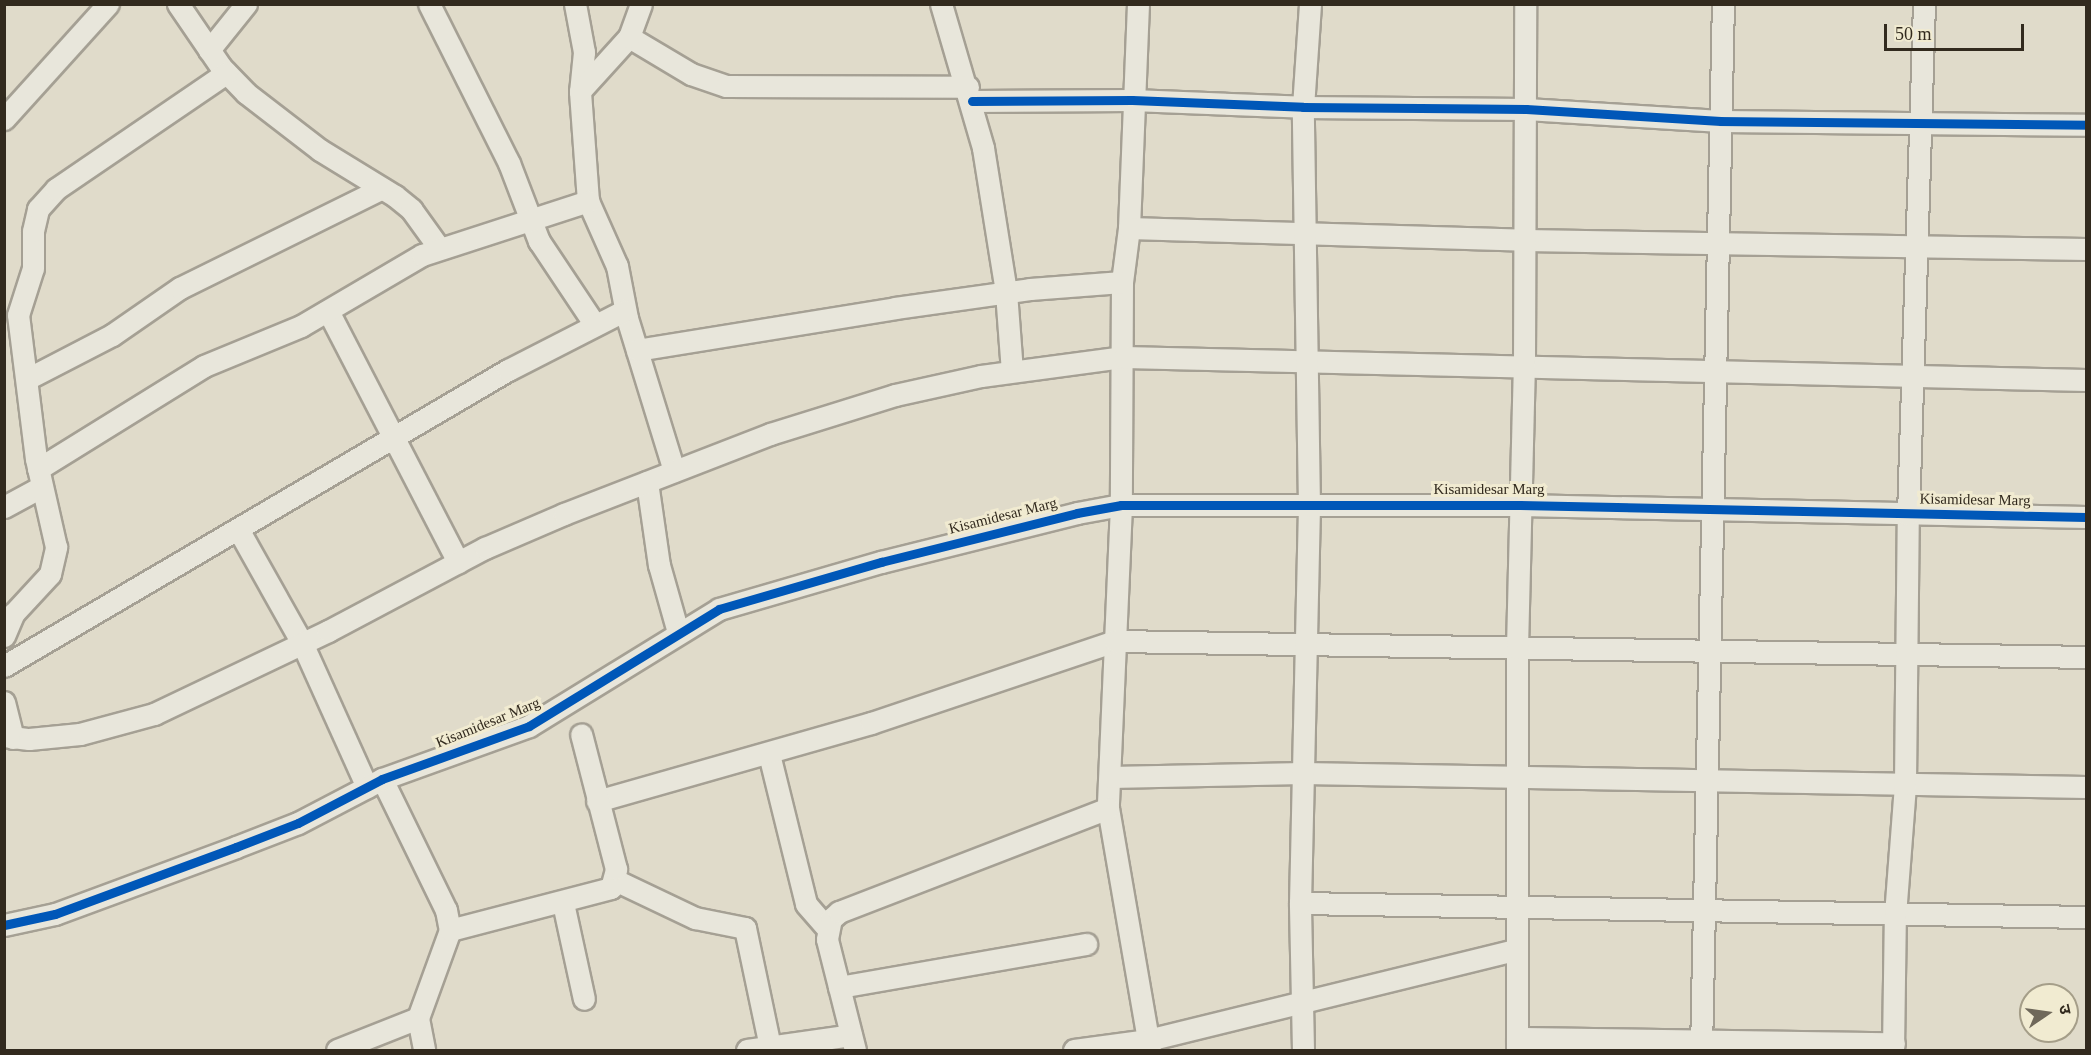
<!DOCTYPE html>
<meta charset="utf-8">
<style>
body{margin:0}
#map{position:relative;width:2091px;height:1055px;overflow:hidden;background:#e0dbca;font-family:"Times New Roman","Noto Sans Devanagari",serif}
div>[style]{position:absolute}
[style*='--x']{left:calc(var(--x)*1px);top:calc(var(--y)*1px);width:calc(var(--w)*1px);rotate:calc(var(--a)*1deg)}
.roads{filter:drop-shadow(2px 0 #a5a094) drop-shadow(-2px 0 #a5a094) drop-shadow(0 2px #a5a094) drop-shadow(0 -2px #a5a094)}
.minor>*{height:21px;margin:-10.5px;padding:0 10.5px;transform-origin:10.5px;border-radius:10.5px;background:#e8e6db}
.cycleway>*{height:9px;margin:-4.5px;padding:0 4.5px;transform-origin:4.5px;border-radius:4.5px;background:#0057b8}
span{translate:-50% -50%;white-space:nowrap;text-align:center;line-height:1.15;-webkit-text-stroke:6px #f1ebd1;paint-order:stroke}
.street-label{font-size:15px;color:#322a1e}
.frame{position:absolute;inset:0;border:6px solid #322a1e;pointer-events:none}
.north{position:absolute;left:2019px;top:983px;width:60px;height:60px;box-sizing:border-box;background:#f1ebd1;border:2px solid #a59e89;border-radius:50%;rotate:77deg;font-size:16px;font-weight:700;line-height:24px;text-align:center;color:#322a1e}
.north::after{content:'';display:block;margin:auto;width:21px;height:27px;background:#6f685a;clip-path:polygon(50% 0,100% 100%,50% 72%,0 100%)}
.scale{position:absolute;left:1884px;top:24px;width:140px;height:27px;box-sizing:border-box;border:3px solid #322a1e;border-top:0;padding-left:8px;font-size:18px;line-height:21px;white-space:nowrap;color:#322a1e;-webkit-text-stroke:4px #f1ebd1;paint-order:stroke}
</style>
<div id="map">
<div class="roads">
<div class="minor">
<i style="--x:178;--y:4;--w:76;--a:55.7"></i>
<i style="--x:221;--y:67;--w:36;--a:46"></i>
<i style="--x:246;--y:93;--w:93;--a:37.6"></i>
<i style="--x:320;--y:150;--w:88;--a:31.5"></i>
<i style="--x:395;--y:196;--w:21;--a:39"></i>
<i style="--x:411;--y:209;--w:48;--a:54.3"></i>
<i style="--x:429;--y:4;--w:178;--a:63.3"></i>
<i style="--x:509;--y:163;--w:84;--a:69"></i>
<i style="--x:539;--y:241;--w:101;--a:56.3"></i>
<i style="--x:575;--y:4;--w:49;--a:79.4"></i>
<i style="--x:584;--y:52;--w:40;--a:95.7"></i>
<i style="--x:580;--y:92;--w:109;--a:85.8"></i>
<i style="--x:588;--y:201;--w:71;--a:66"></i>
<i style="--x:617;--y:266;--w:53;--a:79.1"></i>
<i style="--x:627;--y:318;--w:160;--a:72.9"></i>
<i style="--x:941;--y:4;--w:150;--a:73.7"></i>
<i style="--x:983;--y:148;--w:146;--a:80.9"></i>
<i style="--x:1006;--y:292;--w:79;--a:85.7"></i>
<i style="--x:1138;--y:4;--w:224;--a:92.3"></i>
<i style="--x:1129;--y:228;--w:54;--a:97.4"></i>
<i style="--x:1122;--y:282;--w:223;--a:90.3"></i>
<i style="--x:1121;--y:505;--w:303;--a:92.5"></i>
<i style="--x:1108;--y:808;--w:246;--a:80.2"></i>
<i style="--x:629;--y:37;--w:72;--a:30.8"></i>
<i style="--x:691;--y:74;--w:37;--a:19"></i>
<i style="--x:726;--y:86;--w:242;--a:0.2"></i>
<i style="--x:209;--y:50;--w:59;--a:-51.2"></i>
<i style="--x:580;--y:91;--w:73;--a:-47.8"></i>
<i style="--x:629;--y:37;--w:35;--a:-70"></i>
<i style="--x:972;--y:101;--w:160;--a:-0.4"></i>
<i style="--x:1132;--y:100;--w:171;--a:2.3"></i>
<i style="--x:1303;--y:107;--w:223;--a:0.5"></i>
<i style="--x:1526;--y:109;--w:195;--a:3.5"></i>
<i style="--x:1721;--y:121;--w:365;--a:0.6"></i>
<i style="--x:4;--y:119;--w:155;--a:-47.9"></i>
<i style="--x:1129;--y:228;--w:396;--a:1.7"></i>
<i style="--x:1525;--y:240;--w:561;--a:0.92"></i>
<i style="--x:328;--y:311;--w:283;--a:62.6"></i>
<i style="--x:637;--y:350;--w:261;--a:-9.2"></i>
<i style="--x:895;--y:308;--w:136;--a:-8"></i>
<i style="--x:1030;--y:289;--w:92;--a:-4.4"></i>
<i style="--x:27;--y:379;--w:96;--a:-27.4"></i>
<i style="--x:112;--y:335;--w:83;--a:-34.7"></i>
<i style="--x:180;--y:288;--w:225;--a:-26.3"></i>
<i style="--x:38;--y:469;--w:195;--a:-31.8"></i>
<i style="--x:204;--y:366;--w:105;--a:-22.4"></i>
<i style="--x:301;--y:326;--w:140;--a:-30.4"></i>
<i style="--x:422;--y:255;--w:175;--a:-18"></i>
<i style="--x:647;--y:482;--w:84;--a:81.8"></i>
<i style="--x:659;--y:565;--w:70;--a:74.2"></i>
<i style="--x:4;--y:507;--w:42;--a:-28.4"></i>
<i style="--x:238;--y:529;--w:131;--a:60.7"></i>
<i style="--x:302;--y:643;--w:158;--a:65.7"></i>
<i style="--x:4;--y:636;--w:25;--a:-67"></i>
<i style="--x:14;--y:613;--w:53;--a:-47.3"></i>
<i style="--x:50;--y:574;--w:28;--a:-77"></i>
<i style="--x:56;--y:547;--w:90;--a:-102.8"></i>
<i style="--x:36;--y:459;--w:145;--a:-97.1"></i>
<i style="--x:18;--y:315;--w:49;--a:-72.3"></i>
<i style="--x:33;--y:268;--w:37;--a:-90"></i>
<i style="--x:33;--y:231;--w:23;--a:-77"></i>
<i style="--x:38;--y:209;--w:27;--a:-48"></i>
<i style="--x:56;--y:189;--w:206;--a:-34.3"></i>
<i style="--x:4;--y:666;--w:584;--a:-30.43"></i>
<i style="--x:508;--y:370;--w:131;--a:-27.1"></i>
<i style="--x:4;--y:702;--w:37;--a:76"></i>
<i style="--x:4;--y:736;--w:25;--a:7"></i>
<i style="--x:29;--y:739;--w:51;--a:-5.6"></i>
<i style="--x:80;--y:734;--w:77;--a:-15.1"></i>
<i style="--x:154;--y:714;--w:193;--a:-25.5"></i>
<i style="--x:328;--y:631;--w:178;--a:-27.9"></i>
<i style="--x:485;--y:548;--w:86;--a:-23.3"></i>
<i style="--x:564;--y:514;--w:221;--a:-21.2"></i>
<i style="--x:770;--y:434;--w:131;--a:-17.3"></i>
<i style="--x:895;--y:395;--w:88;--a:-12.5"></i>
<i style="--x:981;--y:376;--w:144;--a:-7.6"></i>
<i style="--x:1124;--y:357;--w:962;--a:1.37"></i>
<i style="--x:769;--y:754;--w:154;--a:76.1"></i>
<i style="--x:806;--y:904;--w:32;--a:49"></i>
<i style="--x:1110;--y:777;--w:193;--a:-1.2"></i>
<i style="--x:1303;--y:773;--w:783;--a:1.02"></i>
<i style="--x:382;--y:779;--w:146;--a:64"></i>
<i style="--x:446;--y:910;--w:20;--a:79"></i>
<i style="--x:450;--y:930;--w:94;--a:110"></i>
<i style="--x:418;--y:1018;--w:33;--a:79"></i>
<i style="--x:597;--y:801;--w:285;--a:-15.9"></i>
<i style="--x:871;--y:723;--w:257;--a:-18.6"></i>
<i style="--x:1115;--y:641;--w:971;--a:0.94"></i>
<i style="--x:615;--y:880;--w:89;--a:25.4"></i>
<i style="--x:695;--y:918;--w:51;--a:11.3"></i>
<i style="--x:745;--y:928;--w:122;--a:78.1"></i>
<i style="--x:563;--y:903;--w:98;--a:77.7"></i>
<i style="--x:1300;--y:903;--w:786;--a:1.02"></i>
<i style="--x:4;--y:925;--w:52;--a:-12.2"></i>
<i style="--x:55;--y:914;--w:193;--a:-20.3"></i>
<i style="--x:236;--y:847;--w:66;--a:-21.2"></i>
<i style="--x:298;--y:823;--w:95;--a:-27.6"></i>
<i style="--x:382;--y:779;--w:156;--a:-19.8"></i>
<i style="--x:529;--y:726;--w:223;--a:-31.6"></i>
<i style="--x:719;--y:609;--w:169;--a:-16.2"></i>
<i style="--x:881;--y:562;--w:202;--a:-14"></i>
<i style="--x:1077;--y:513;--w:45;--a:-10.3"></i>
<i style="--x:1121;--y:505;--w:399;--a:0"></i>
<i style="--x:1520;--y:505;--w:566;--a:1.21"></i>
<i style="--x:450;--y:930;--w:166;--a:-14.6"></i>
<i style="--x:611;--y:888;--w:20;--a:-75"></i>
<i style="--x:616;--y:869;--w:139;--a:-104.5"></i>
<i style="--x:839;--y:987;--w:251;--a:-9.9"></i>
<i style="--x:1517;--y:1038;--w:377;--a:0.8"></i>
<i style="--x:337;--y:1050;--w:87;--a:-21.6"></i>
<i style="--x:747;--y:1050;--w:105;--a:-8.2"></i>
<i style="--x:855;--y:1050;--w:114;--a:-104.2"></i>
<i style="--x:827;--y:939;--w:20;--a:-79"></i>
<i style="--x:831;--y:919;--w:11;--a:-41"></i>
<i style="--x:839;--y:912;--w:288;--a:-21.1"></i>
<i style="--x:1074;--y:1050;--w:75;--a:-7.7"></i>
<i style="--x:1148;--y:1040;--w:378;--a:-13.8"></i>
<i style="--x:1303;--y:1050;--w:147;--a:-91.2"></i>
<i style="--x:1300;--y:903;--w:397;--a:-88.7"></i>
<i style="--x:1309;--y:506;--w:399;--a:-90.9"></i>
<i style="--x:1303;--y:107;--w:103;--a:-86.1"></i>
<i style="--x:1517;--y:1050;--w:402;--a:-90"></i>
<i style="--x:1517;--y:648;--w:285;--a:-88.6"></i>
<i style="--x:1524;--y:363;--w:359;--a:-89.8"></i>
<i style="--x:1701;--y:1050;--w:1046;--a:-88.8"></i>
<i style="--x:1893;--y:1050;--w:135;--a:-89.2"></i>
<i style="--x:1895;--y:915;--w:131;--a:-85.6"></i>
<i style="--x:1905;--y:784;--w:269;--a:-89.4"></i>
<i style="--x:1908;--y:515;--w:511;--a:-88.21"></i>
</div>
</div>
<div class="cycleway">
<i style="--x:972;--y:101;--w:160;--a:-0.4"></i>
<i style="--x:1132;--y:100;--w:171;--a:2.3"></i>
<i style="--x:1303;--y:107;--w:223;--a:0.5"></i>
<i style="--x:1526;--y:109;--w:195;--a:3.5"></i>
<i style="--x:1721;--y:121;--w:365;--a:0.6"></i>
<i style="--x:4;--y:925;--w:52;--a:-12.2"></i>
<i style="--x:55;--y:914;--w:193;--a:-20.3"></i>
<i style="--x:236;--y:847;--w:66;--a:-21.2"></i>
<i style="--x:298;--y:823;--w:95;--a:-27.6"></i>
<i style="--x:382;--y:779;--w:156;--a:-19.8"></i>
<i style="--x:529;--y:726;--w:223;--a:-31.6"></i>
<i style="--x:719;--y:609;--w:169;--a:-16.2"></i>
<i style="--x:881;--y:562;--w:202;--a:-14"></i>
<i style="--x:1077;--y:513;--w:45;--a:-10.3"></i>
<i style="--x:1121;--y:505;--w:399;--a:0"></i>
<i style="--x:1520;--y:505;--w:566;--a:1.21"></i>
</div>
<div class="street-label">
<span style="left:1489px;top:490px">Kisamidesar Marg</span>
<span style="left:1975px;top:500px;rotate:1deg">Kisamidesar Marg</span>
<span style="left:1003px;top:516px;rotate:-14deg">Kisamidesar Marg</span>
<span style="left:488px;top:723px;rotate:-22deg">Kisamidesar Marg</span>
</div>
<div class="frame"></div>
<div class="north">उ</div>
<div class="scale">50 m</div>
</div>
